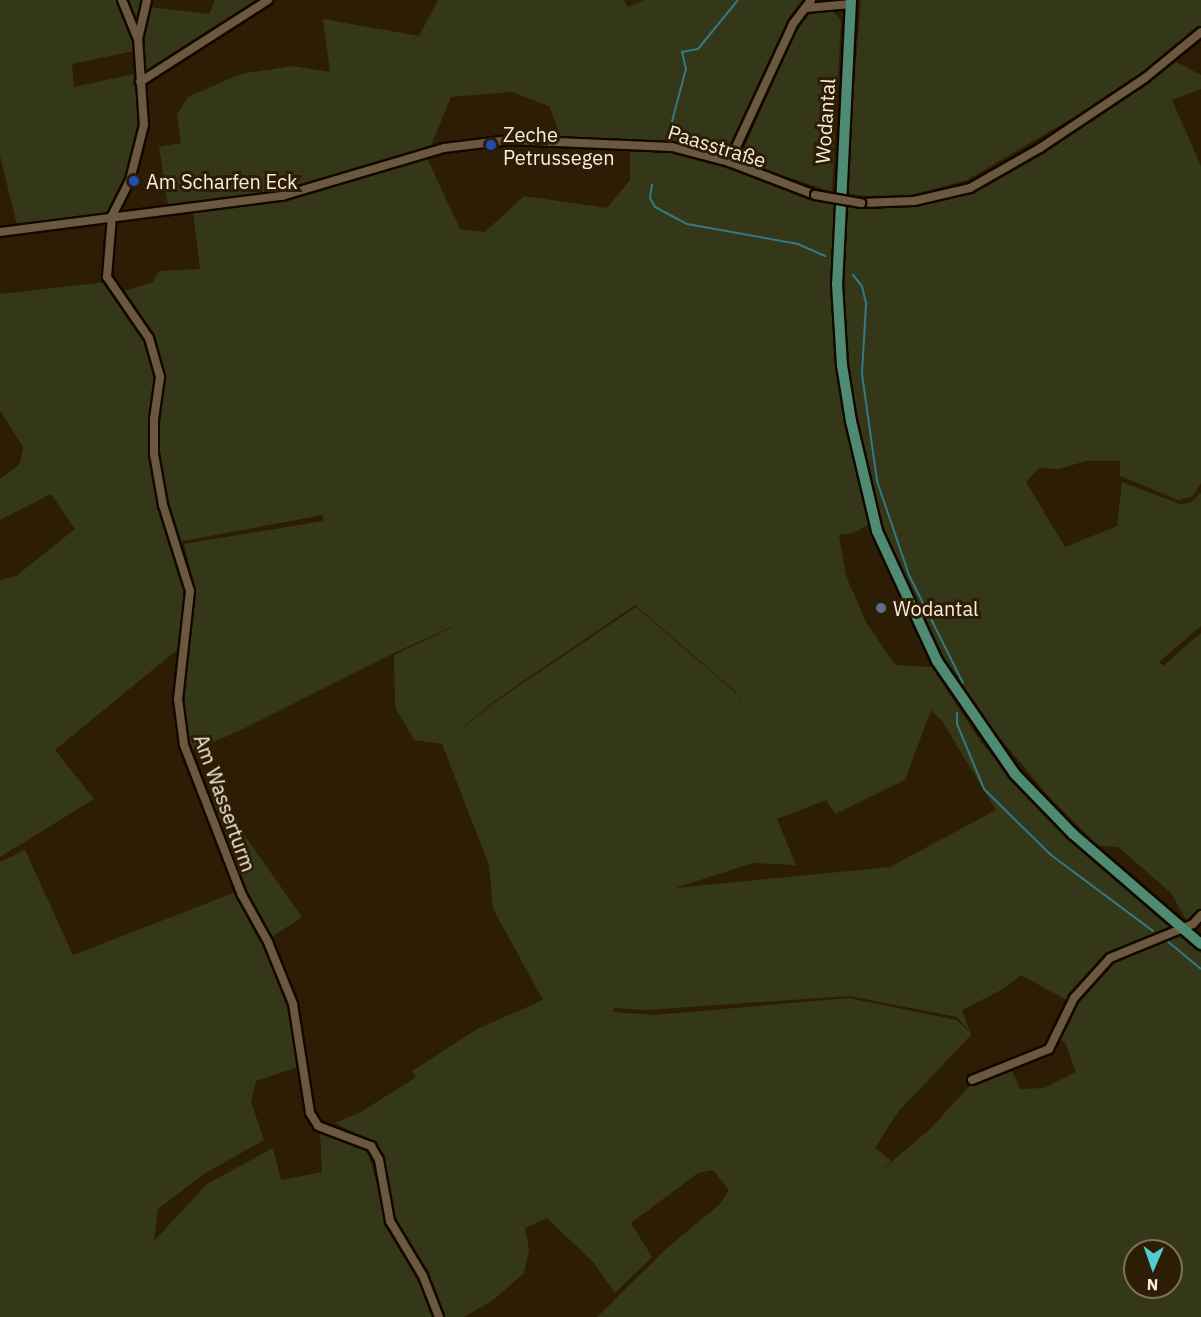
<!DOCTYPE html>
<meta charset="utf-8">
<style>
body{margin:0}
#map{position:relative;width:1201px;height:1317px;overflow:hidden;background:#2c1d04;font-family:"IBM Plex Sans",sans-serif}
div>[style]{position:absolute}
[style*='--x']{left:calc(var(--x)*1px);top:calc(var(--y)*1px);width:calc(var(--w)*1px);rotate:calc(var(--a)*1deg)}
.green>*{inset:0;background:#343819}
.stream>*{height:2px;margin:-1px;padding:0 1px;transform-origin:1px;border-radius:1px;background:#347984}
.roads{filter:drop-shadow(2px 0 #140700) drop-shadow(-2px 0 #140700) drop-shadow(0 2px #140700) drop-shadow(0 -2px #140700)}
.minor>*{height:8px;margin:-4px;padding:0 4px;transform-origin:4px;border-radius:4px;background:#6b593f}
.major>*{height:10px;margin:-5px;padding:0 5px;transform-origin:5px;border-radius:5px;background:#4e8b72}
.bridges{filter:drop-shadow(2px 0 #140700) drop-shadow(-2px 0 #140700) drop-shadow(0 2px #140700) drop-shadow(0 -2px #140700)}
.minor-bridge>*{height:8px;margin:-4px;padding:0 4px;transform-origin:4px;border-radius:4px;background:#6b593f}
.dots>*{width:16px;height:16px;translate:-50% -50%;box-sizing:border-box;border:3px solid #2c1d04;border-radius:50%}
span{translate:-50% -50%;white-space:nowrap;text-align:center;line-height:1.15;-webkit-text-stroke:6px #2c1d04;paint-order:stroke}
.street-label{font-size:20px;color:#f8eedf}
.poi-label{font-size:20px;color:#f8eedf}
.left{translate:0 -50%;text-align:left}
.north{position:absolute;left:1123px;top:1239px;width:60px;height:60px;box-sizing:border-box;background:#2c1d04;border:2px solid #7e715c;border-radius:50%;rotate:182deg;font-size:16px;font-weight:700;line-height:24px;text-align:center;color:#f8eedf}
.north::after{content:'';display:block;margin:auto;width:21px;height:27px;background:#51ccd1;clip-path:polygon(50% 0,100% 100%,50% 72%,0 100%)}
</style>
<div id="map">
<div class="green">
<i style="clip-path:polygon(0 0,120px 0,133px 32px,134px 51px,72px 64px,74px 87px,134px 74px,141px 122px,129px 170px,108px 212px,17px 225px,0 156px)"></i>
<i style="clip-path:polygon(125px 0,144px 0,138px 24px,135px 24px)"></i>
<i style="clip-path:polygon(215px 0,264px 0,142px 77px,142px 36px,149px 7px,209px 14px)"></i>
<i style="clip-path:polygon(438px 0,623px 0,628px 7px,644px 0,803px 0,791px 15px,729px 148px,721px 153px,655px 140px,561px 138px,549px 106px,512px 92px,451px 97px,430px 148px,279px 193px,168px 205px,159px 147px,181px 143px,177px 115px,188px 97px,240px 74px,293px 66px,330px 72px,323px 19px,419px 36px)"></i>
<i style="clip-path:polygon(861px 0,1201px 0,1201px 30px,1136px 81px,967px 180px,912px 195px,866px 196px,845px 193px)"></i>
<i style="clip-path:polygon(821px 10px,833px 11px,841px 21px,832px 192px,746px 163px,741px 155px,797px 29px,806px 16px)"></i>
<i style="clip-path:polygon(1176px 62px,1201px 75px,1201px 89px,1172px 100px,1201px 166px,1201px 483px,1192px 497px,1178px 500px,1120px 476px,1120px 461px,1086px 461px,1059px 469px,1039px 468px,1026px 482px,1065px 547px,1117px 526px,1122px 482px,1180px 504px,1190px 503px,1201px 493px,1201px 626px,1159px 662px,1163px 666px,1201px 633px,1201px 913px,1188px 923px,1171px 893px,1118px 847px,1098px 846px,1049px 797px,978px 712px,931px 638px,883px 529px,859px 452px,851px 408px,840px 287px,842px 205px,877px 209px,967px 195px,1026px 162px)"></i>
<i style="clip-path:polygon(evenodd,630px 149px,659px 150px,730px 169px,810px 200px,836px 205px,832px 294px,872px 522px,854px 533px,839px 535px,846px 576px,866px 622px,895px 665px,932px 667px,981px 742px,1022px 791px,1170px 927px,1109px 957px,1070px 1002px,1021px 975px,1005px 988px,962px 1010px,971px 1035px,898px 1112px,875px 1148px,891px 1161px,876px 1175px,931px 1128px,973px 1082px,1011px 1068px,1020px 1089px,1044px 1088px,1076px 1072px,1065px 1042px,1058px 1039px,1081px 993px,1113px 959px,1176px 932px,1201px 953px,1201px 1317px,597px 1317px,667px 1248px,721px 1203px,729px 1190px,713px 1170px,698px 1173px,631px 1223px,652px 1257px,615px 1293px,594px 1263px,547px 1218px,525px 1228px,529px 1250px,524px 1273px,492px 1301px,464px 1317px,441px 1317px,431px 1287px,392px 1216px,382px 1159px,374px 1143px,335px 1123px,361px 1112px,416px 1077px,412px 1071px,477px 1029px,543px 1000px,493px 909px,489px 865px,442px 744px,414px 740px,395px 707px,394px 655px,476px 616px,394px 653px,237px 732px,189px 752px,182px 700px,196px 593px,184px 544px,323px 521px,323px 515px,178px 542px,166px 506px,157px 455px,164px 378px,160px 355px,121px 292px,153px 282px,159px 271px,200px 269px,193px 212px,286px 198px,426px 156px,460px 229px,485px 232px,524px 196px,607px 208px,630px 180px,630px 149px,635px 605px,736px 692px,764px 748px,736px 693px,636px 607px,495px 702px,445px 742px,493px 702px,635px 605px,630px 149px,931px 710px,942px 721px,996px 810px,890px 867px,675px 888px,753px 863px,796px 865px,777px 819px,826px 800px,835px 814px,905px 780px,931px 710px,630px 149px,849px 996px,957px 1017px,970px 1032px,956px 1020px,849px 998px,654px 1015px,613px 1012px,614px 1008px,646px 1010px,849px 996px,630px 149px,1135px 1251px,1171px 1251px,1171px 1287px,1135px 1287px,1135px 1251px)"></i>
<i style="clip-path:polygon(107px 282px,147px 338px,158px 377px,152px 454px,188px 591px,183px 645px,55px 750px,94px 799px,0 857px,0 580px,16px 576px,75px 529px,51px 494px,0 520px,0 479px,20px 464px,23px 447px,0 410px,0 294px)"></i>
<i style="clip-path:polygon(224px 792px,240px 829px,302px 917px,269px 939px,245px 895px,208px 800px)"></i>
<i style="clip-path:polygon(25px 850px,73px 955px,236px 892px,269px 951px,294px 1021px,298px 1067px,256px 1081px,251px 1102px,264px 1140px,204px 1174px,158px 1209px,154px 1241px,207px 1184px,273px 1148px,281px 1180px,322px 1172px,320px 1132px,355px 1141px,367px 1149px,387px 1219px,436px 1317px,0 1317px,0 862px)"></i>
</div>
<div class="stream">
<i style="--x:670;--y:129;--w:62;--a:-75.1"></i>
<i style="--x:686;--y:69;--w:17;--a:-103"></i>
<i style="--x:682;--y:52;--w:16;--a:-11"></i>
<i style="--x:698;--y:49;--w:63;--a:-50.8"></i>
<i style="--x:652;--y:185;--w:13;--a:99"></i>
<i style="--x:650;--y:198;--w:10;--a:61"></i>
<i style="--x:655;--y:207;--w:36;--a:28"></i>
<i style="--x:687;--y:224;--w:113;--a:10.2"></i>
<i style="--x:798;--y:244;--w:30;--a:24"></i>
<i style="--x:853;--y:275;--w:14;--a:51"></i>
<i style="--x:862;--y:286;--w:18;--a:77"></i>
<i style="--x:866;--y:304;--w:70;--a:93.3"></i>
<i style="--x:862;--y:374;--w:108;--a:82"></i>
<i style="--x:877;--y:481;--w:99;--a:71.2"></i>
<i style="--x:909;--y:575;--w:121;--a:63.4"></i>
<i style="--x:957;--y:713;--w:11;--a:90"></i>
<i style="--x:957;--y:724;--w:70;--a:67.4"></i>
<i style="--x:984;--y:789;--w:94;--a:44.6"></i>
<i style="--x:1051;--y:855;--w:127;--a:36.7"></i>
<i style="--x:1166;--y:940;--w:45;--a:39.6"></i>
</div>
<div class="roads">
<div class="minor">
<i style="--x:122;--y:0;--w:40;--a:68"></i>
<i style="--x:147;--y:0;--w:39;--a:103"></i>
<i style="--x:138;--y:38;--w:87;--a:86.1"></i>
<i style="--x:144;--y:125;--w:57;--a:104.3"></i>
<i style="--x:130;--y:180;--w:40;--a:116.6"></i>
<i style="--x:112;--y:216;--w:61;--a:94.7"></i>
<i style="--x:107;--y:277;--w:74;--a:55.5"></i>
<i style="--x:149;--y:338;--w:41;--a:74.2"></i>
<i style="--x:160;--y:377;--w:42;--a:98.1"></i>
<i style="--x:154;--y:419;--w:35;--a:90"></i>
<i style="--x:154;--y:454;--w:52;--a:80"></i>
<i style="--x:163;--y:505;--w:90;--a:72.6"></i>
<i style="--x:190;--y:591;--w:109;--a:96.3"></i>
<i style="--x:178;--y:699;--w:46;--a:82.6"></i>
<i style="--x:184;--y:745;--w:161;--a:68.9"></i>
<i style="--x:242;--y:895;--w:54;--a:61"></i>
<i style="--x:268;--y:942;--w:67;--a:68"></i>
<i style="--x:293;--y:1004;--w:110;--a:81.1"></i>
<i style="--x:310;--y:1113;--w:15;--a:58"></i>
<i style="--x:318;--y:1126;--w:57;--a:20.7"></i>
<i style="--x:371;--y:1146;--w:16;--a:60"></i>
<i style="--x:379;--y:1160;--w:62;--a:79.8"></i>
<i style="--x:390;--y:1221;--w:64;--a:59"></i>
<i style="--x:423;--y:1276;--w:44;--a:68.7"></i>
<i style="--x:806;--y:8;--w:45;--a:-5.1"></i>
<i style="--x:140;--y:82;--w:152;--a:-32.6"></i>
<i style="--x:729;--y:162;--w:152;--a:-65.1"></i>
<i style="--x:793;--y:24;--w:30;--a:-53"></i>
<i style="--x:861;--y:203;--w:53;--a:-2.2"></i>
<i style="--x:914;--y:201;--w:57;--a:-13.1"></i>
<i style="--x:970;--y:188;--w:81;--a:-29.7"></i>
<i style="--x:1040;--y:148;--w:126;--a:-33.7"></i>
<i style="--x:1145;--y:78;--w:72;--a:-39.4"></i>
<i style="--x:0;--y:232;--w:284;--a:-7.3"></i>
<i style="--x:282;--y:196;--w:169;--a:-16.5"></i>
<i style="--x:444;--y:148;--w:66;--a:-6.9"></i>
<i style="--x:510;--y:140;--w:162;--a:2.5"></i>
<i style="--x:672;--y:147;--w:59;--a:14.7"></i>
<i style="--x:729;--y:162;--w:92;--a:21"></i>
<i style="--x:972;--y:1080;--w:83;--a:-21.9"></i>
<i style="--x:1049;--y:1049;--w:57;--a:-63.9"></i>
<i style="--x:1074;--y:998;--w:54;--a:-48"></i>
<i style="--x:1110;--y:958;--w:90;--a:-22.3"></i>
<i style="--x:1193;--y:924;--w:12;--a:-48"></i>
</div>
<div class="major">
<i style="--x:851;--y:0;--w:284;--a:92.8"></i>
<i style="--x:837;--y:284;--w:81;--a:86.5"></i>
<i style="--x:842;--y:365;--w:57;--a:80.9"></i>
<i style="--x:851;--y:421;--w:113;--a:76.7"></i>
<i style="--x:877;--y:531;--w:143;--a:65.2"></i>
<i style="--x:937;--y:661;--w:137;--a:55.4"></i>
<i style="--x:1015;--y:774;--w:83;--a:46"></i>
<i style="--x:1073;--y:834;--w:169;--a:40.7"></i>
</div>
</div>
<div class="bridges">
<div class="minor-bridge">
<i style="--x:815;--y:195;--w:47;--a:9.9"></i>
</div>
</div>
<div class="dots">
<i style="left:491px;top:145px;background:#1a4fb4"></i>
<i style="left:134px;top:181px;background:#1a4fb4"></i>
<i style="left:881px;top:608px;background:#5c6f8a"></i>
</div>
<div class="street-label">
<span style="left:825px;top:121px;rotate:-86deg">Wodantal</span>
<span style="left:717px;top:146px;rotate:17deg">Paasstraße</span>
<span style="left:225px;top:803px;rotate:70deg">Am Wasserturm</span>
</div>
<div class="poi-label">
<span class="left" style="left:503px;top:146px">Zeche<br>Petrussegen</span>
<span class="left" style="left:146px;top:181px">Am Scharfen Eck</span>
<span class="left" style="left:893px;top:608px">Wodantal</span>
</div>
<div class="north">N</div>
</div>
